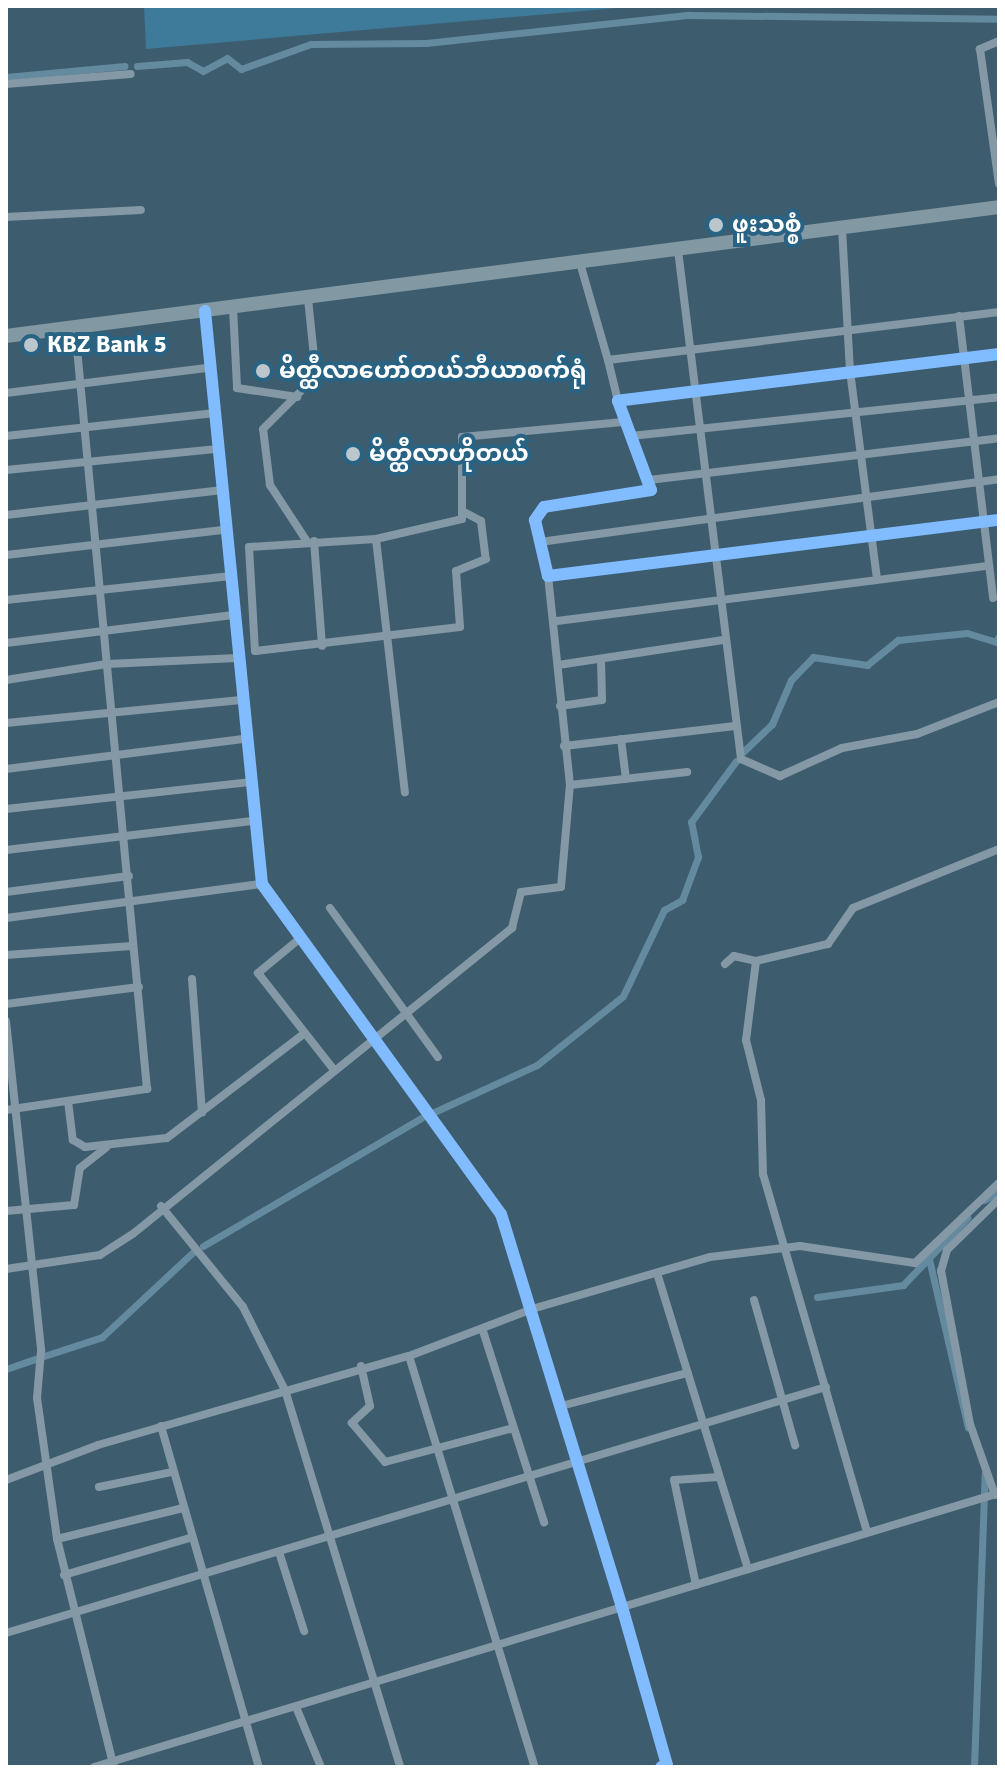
<!DOCTYPE html>
<meta charset="utf-8">
<style>
body{margin:0}
#map{position:relative;width:1005px;height:1773px;overflow:hidden;background:#3d5d6f;font-family:Signika,"Noto Sans Myanmar",sans-serif}
div>[style]{position:absolute}
[style*='--x']{left:calc(var(--x)*1px);top:calc(var(--y)*1px);width:calc(var(--w)*1px);rotate:calc(var(--a)*1deg)}
.green>*{inset:0;background:#3e7a99}
.canal>*{height:7px;margin:-3.5px;padding:0 3.5px;transform-origin:3.5px;border-radius:3.5px;background:#648a9f}
.minor>*{height:8px;margin:-4px;padding:0 4px;transform-origin:4px;border-radius:4px;background:#8498a5}
.trunk>*{height:14px;margin:-7px;padding:0 7px;transform-origin:7px;border-radius:7px;background:#8298a3}
.cycleway>*{height:12px;margin:-6px;padding:0 6px;transform-origin:6px;border-radius:6px;background:#80bcff}
.dots>*{width:22px;height:22px;translate:-50% -50%;box-sizing:border-box;border:4px solid #296383;border-radius:50%}
span{translate:-50% -50%;white-space:nowrap;text-align:center;line-height:1.15;-webkit-text-stroke:8px #296383;paint-order:stroke}
.poi-label{font-size:24px;color:#fff;font-weight:700}
.left{translate:0 -50%;text-align:left}
.frame{position:absolute;inset:0;border:8px solid #fff;pointer-events:none}
</style>
<div id="map">
<div class="green">
<i style="clip-path:polygon(144px 6px,640px 6px,146px 49px)"></i>
</div>
<div class="canal">
<i style="--x:137;--y:66;--w:50;--a:-4.6"></i>
<i style="--x:187;--y:62;--w:18;--a:29"></i>
<i style="--x:203;--y:71;--w:27;--a:-28"></i>
<i style="--x:227;--y:58;--w:18;--a:38"></i>
<i style="--x:241;--y:69;--w:74;--a:-19.7"></i>
<i style="--x:311;--y:44;--w:115;--a:-0.5"></i>
<i style="--x:426;--y:43;--w:265;--a:-6.1"></i>
<i style="--x:690;--y:15;--w:309;--a:0.7"></i>
<i style="--x:6;--y:77;--w:119;--a:-5.3"></i>
<i style="--x:744;--y:751;--w:39;--a:-44"></i>
<i style="--x:772;--y:724;--w:48;--a:-66.6"></i>
<i style="--x:791;--y:680;--w:32;--a:-46"></i>
<i style="--x:813;--y:657;--w:55;--a:8.4"></i>
<i style="--x:867;--y:665;--w:40;--a:-39"></i>
<i style="--x:898;--y:640;--w:69;--a:-5.8"></i>
<i style="--x:967;--y:633;--w:30;--a:17"></i>
<i style="--x:996;--y:642;--w:7;--a:-63"></i>
<i style="--x:432;--y:1113;--w:115;--a:-24.6"></i>
<i style="--x:537;--y:1065;--w:110;--a:-38.7"></i>
<i style="--x:623;--y:996;--w:95;--a:-64.5"></i>
<i style="--x:664;--y:910;--w:21;--a:-29"></i>
<i style="--x:682;--y:900;--w:46;--a:-69.6"></i>
<i style="--x:698;--y:857;--w:36;--a:-101"></i>
<i style="--x:691;--y:822;--w:76;--a:-53.6"></i>
<i style="--x:984;--y:1200;--w:17;--a:-28"></i>
<i style="--x:203;--y:1246;--w:253;--a:-30.4"></i>
<i style="--x:929;--y:1259;--w:173;--a:77"></i>
<i style="--x:817;--y:1297;--w:87;--a:-7.9"></i>
<i style="--x:903;--y:1285;--w:93;--a:-46.3"></i>
<i style="--x:44;--y:1356;--w:61;--a:-18.1"></i>
<i style="--x:102;--y:1337;--w:125;--a:-43"></i>
<i style="--x:6;--y:1369;--w:31;--a:-19"></i>
<i style="--x:974;--y:1767;--w:294;--a:-87.9"></i>
</div>
<div class="minor">
<i style="--x:999;--y:41;--w:21;--a:157"></i>
<i style="--x:980;--y:49;--w:136;--a:82"></i>
<i style="--x:6;--y:84;--w:125;--a:-4.6"></i>
<i style="--x:6;--y:217;--w:135;--a:-3"></i>
<i style="--x:842;--y:228;--w:143;--a:86.8"></i>
<i style="--x:850;--y:371;--w:210;--a:82.6"></i>
<i style="--x:678;--y:250;--w:513;--a:82.94"></i>
<i style="--x:741;--y:759;--w:43;--a:23.6"></i>
<i style="--x:780;--y:776;--w:68;--a:-24.3"></i>
<i style="--x:842;--y:748;--w:76;--a:-10.6"></i>
<i style="--x:917;--y:734;--w:88;--a:-21.3"></i>
<i style="--x:580;--y:263;--w:101;--a:73.9"></i>
<i style="--x:233;--y:308;--w:80;--a:87.1"></i>
<i style="--x:237;--y:388;--w:61;--a:8.5"></i>
<i style="--x:205;--y:311;--w:576;--a:84.32"></i>
<i style="--x:262;--y:884;--w:407;--a:54.1"></i>
<i style="--x:501;--y:1214;--w:411;--a:72.9"></i>
<i style="--x:622;--y:1607;--w:164;--a:74.1"></i>
<i style="--x:667;--y:1765;--w:6;--a:162"></i>
<i style="--x:959;--y:316;--w:284;--a:83.1"></i>
<i style="--x:999;--y:354;--w:384;--a:173"></i>
<i style="--x:618;--y:401;--w:95;--a:69.7"></i>
<i style="--x:651;--y:490;--w:108;--a:171"></i>
<i style="--x:544;--y:507;--w:16;--a:125"></i>
<i style="--x:535;--y:520;--w:57;--a:76.9"></i>
<i style="--x:548;--y:576;--w:454;--a:-7.1"></i>
<i style="--x:6;--y:393;--w:204;--a:-7.1"></i>
<i style="--x:618;--y:401;--w:42;--a:-103.7"></i>
<i style="--x:608;--y:360;--w:394;--a:-7"></i>
<i style="--x:6;--y:436;--w:208;--a:-6.3"></i>
<i style="--x:631;--y:436;--w:370;--a:-6"></i>
<i style="--x:6;--y:470;--w:210;--a:-5.7"></i>
<i style="--x:649;--y:480;--w:353;--a:-6.8"></i>
<i style="--x:466;--y:513;--w:17;--a:28"></i>
<i style="--x:481;--y:521;--w:38;--a:83"></i>
<i style="--x:486;--y:559;--w:32;--a:158"></i>
<i style="--x:456;--y:571;--w:56;--a:85.9"></i>
<i style="--x:460;--y:627;--w:206;--a:173.3"></i>
<i style="--x:255;--y:651;--w:104;--a:-93.3"></i>
<i style="--x:249;--y:547;--w:127;--a:-3.6"></i>
<i style="--x:376;--y:539;--w:88;--a:-13.1"></i>
<i style="--x:462;--y:519;--w:82;--a:-90"></i>
<i style="--x:462;--y:437;--w:164;--a:-5.3"></i>
<i style="--x:6;--y:515;--w:216;--a:-6.6"></i>
<i style="--x:376;--y:539;--w:255;--a:83.5"></i>
<i style="--x:306;--y:540;--w:66;--a:-123.2"></i>
<i style="--x:270;--y:485;--w:56;--a:-97.1"></i>
<i style="--x:263;--y:429;--w:75;--a:-45"></i>
<i style="--x:316;--y:376;--w:78;--a:-95.9"></i>
<i style="--x:314;--y:541;--w:105;--a:85.6"></i>
<i style="--x:540;--y:542;--w:463;--a:-7.8"></i>
<i style="--x:6;--y:555;--w:218;--a:-6.6"></i>
<i style="--x:6;--y:600;--w:224;--a:-6.1"></i>
<i style="--x:557;--y:621;--w:434;--a:-7.3"></i>
<i style="--x:6;--y:643;--w:229;--a:-7"></i>
<i style="--x:558;--y:665;--w:167;--a:-8.6"></i>
<i style="--x:6;--y:680;--w:102;--a:-9"></i>
<i style="--x:107;--y:664;--w:130;--a:-2.6"></i>
<i style="--x:560;--y:706;--w:42;--a:-8.1"></i>
<i style="--x:602;--y:700;--w:41;--a:-91.4"></i>
<i style="--x:6;--y:723;--w:236;--a:-5.6"></i>
<i style="--x:621;--y:739;--w:40;--a:82.9"></i>
<i style="--x:564;--y:746;--w:170;--a:-6.7"></i>
<i style="--x:6;--y:769;--w:241;--a:-7.2"></i>
<i style="--x:570;--y:785;--w:118;--a:-6.3"></i>
<i style="--x:6;--y:809;--w:245;--a:-6.3"></i>
<i style="--x:6;--y:850;--w:250;--a:-6.7"></i>
<i style="--x:6;--y:892;--w:124;--a:-7.4"></i>
<i style="--x:330;--y:908;--w:184;--a:54.1"></i>
<i style="--x:6;--y:918;--w:258;--a:-7.6"></i>
<i style="--x:298;--y:940;--w:52;--a:140.5"></i>
<i style="--x:258;--y:973;--w:123;--a:51.9"></i>
<i style="--x:6;--y:955;--w:126;--a:-4.1"></i>
<i style="--x:756;--y:961;--w:80;--a:97.2"></i>
<i style="--x:746;--y:1040;--w:62;--a:76"></i>
<i style="--x:761;--y:1100;--w:74;--a:88.5"></i>
<i style="--x:763;--y:1174;--w:373;--a:73.8"></i>
<i style="--x:725;--y:964;--w:12;--a:-42"></i>
<i style="--x:734;--y:956;--w:23;--a:13"></i>
<i style="--x:756;--y:961;--w:74;--a:-13.3"></i>
<i style="--x:828;--y:944;--w:44;--a:-55.2"></i>
<i style="--x:853;--y:908;--w:157;--a:-22"></i>
<i style="--x:192;--y:979;--w:134;--a:85.7"></i>
<i style="--x:6;--y:1004;--w:134;--a:-7.3"></i>
<i style="--x:6;--y:1021;--w:332;--a:83.9"></i>
<i style="--x:41;--y:1351;--w:47;--a:94.9"></i>
<i style="--x:37;--y:1398;--w:142;--a:81.9"></i>
<i style="--x:57;--y:1539;--w:235;--a:76"></i>
<i style="--x:68;--y:1101;--w:39;--a:83"></i>
<i style="--x:73;--y:1140;--w:14;--a:30"></i>
<i style="--x:85;--y:1147;--w:82;--a:-6.3"></i>
<i style="--x:167;--y:1138;--w:170;--a:-37.3"></i>
<i style="--x:6;--y:1110;--w:143;--a:-8.5"></i>
<i style="--x:147;--y:1089;--w:765;--a:-95.4"></i>
<i style="--x:161;--y:1206;--w:130;--a:50.9"></i>
<i style="--x:243;--y:1307;--w:93;--a:63.2"></i>
<i style="--x:285;--y:1390;--w:394;--a:73"></i>
<i style="--x:6;--y:1211;--w:68;--a:-5"></i>
<i style="--x:74;--y:1205;--w:37;--a:-81"></i>
<i style="--x:80;--y:1168;--w:33;--a:-38"></i>
<i style="--x:6;--y:1269;--w:95;--a:-8.5"></i>
<i style="--x:100;--y:1255;--w:40;--a:-32.9"></i>
<i style="--x:134;--y:1233;--w:486;--a:-38.9"></i>
<i style="--x:512;--y:928;--w:37;--a:-76"></i>
<i style="--x:521;--y:892;--w:40;--a:-7.1"></i>
<i style="--x:561;--y:887;--w:102;--a:-85"></i>
<i style="--x:570;--y:785;--w:210;--a:-96"></i>
<i style="--x:657;--y:1273;--w:310;--a:72.9"></i>
<i style="--x:754;--y:1300;--w:151;--a:74.2"></i>
<i style="--x:483;--y:1331;--w:201;--a:72.3"></i>
<i style="--x:409;--y:1356;--w:430;--a:73"></i>
<i style="--x:361;--y:1366;--w:41;--a:77.3"></i>
<i style="--x:370;--y:1406;--w:25;--a:137"></i>
<i style="--x:352;--y:1423;--w:51;--a:49.8"></i>
<i style="--x:385;--y:1462;--w:133;--a:-14.8"></i>
<i style="--x:561;--y:1406;--w:131;--a:-14.6"></i>
<i style="--x:161;--y:1426;--w:355;--a:74"></i>
<i style="--x:6;--y:1480;--w:98;--a:-20.8"></i>
<i style="--x:98;--y:1445;--w:323;--a:-16"></i>
<i style="--x:409;--y:1356;--w:132;--a:-20.9"></i>
<i style="--x:532;--y:1309;--w:185;--a:-16.3"></i>
<i style="--x:710;--y:1257;--w:91;--a:-7"></i>
<i style="--x:800;--y:1246;--w:116;--a:8.4"></i>
<i style="--x:915;--y:1263;--w:116;--a:-43.6"></i>
<i style="--x:99;--y:1487;--w:75;--a:-11.6"></i>
<i style="--x:995;--y:1495;--w:75;--a:-109.4"></i>
<i style="--x:970;--y:1424;--w:156;--a:-100.7"></i>
<i style="--x:941;--y:1271;--w:22;--a:-74"></i>
<i style="--x:947;--y:1250;--w:73;--a:-44.4"></i>
<i style="--x:57;--y:1539;--w:130;--a:-13.8"></i>
<i style="--x:279;--y:1552;--w:83;--a:72.4"></i>
<i style="--x:64;--y:1575;--w:131;--a:-16.4"></i>
<i style="--x:696;--y:1585;--w:107;--a:-101.8"></i>
<i style="--x:674;--y:1480;--w:45;--a:-3.8"></i>
<i style="--x:6;--y:1633;--w:856;--a:-16.7"></i>
<i style="--x:296;--y:1707;--w:65;--a:67.4"></i>
<i style="--x:94;--y:1767;--w:946;--a:-16.84"></i>
</div>
<div class="trunk">
<i style="--x:6;--y:336;--w:1001;--a:-7.4"></i>
</div>
<div class="cycleway">
<i style="--x:205;--y:311;--w:576;--a:84.32"></i>
<i style="--x:262;--y:884;--w:407;--a:54.1"></i>
<i style="--x:501;--y:1214;--w:411;--a:72.9"></i>
<i style="--x:622;--y:1607;--w:164;--a:74.1"></i>
<i style="--x:667;--y:1765;--w:6;--a:162"></i>
<i style="--x:999;--y:354;--w:384;--a:173"></i>
<i style="--x:618;--y:401;--w:95;--a:69.7"></i>
<i style="--x:651;--y:490;--w:108;--a:171"></i>
<i style="--x:544;--y:507;--w:16;--a:125"></i>
<i style="--x:535;--y:520;--w:57;--a:76.9"></i>
<i style="--x:548;--y:576;--w:454;--a:-7.1"></i>
</div>
<div class="dots">
<i style="left:716px;top:225px;background:#bbc6cd"></i>
<i style="left:31px;top:345px;background:#bbc6cd"></i>
<i style="left:263px;top:371px;background:#bbc6cd"></i>
<i style="left:353px;top:454px;background:#bbc6cd"></i>
</div>
<div class="poi-label">
<span class="left" style="left:732px;top:225px">ဖူးသစ္စံ</span>
<span class="left" style="left:47px;top:345px">KBZ Bank 5</span>
<span class="left" style="left:279px;top:371px">မိတ္ထီလာဟော်တယ်ဘီယာစက်ရုံ</span>
<span class="left" style="left:369px;top:454px">မိတ္ထီလာဟိုတယ်</span>
</div>
<div class="frame"></div>
</div>
